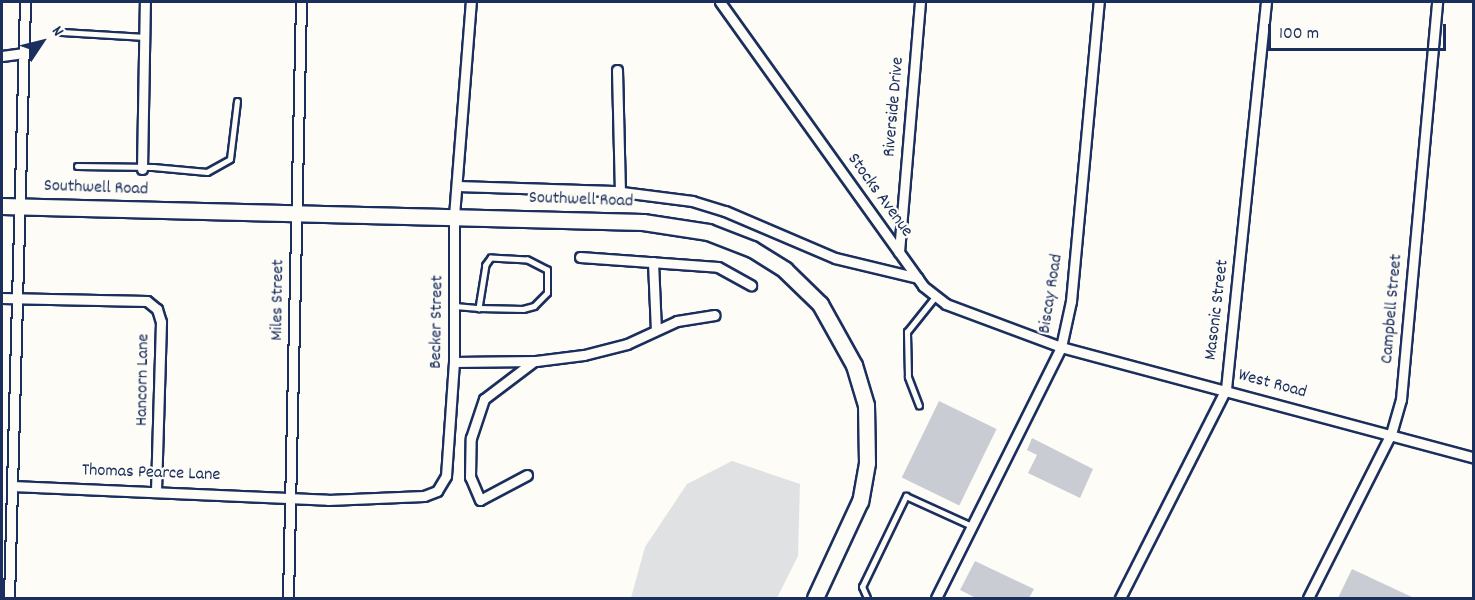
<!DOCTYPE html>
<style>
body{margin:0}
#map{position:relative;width:1475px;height:600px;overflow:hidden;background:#fdfcf7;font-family:Dekko,sans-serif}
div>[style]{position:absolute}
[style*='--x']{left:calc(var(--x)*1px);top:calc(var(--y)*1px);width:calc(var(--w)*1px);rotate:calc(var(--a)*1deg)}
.green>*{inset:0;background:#e0e1e3}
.building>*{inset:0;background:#c9ccd3;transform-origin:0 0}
.roads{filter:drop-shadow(2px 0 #1b2f5e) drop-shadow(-2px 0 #1b2f5e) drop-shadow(0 2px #1b2f5e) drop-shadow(0 -2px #1b2f5e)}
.service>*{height:4.5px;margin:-2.25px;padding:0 2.25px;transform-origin:2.25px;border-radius:2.25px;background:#fdfcf7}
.minor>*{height:9px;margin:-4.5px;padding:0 4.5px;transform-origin:4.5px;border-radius:4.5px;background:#fdfcf7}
.primary>*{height:15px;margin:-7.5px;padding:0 7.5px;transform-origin:7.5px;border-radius:7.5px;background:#fdfcf7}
span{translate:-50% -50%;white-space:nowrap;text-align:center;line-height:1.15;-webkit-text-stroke:4.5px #fdfcf7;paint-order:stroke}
.street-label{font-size:18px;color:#1b2f5e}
.frame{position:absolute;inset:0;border:3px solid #1b2f5e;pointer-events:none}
.north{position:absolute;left:12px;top:12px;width:60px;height:60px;-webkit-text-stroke:4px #fdfcf7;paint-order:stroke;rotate:55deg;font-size:16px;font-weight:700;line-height:24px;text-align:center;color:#1b2f5e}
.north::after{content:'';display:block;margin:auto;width:21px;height:27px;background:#1b2f5e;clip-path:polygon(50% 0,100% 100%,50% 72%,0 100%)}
.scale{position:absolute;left:1268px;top:24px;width:178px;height:27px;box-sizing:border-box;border:3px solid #1b2f5e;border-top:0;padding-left:8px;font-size:18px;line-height:21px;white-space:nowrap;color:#1b2f5e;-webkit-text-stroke:4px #fdfcf7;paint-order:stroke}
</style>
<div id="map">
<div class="green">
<i style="clip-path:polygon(732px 461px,800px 484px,798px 556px,777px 598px,631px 598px,645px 547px,687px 484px)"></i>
</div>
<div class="building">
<i style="left:939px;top:401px;width:64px;height:85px;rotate:26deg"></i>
<i style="clip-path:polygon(1032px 438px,1093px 469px,1080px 498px,1028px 473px,1037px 455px,1027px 450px)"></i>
<i style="clip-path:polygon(975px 561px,1034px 589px,1029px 598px,976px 598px,960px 590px)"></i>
<i style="clip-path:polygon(1352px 569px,1414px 598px,1338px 598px)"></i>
</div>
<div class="roads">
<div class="service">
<i style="--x:62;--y:32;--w:83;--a:3.4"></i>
<i style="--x:77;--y:166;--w:76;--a:0.8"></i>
<i style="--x:153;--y:167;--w:54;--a:5.3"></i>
<i style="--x:207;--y:172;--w:26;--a:-29"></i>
<i style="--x:230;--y:159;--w:58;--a:-83.1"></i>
<i style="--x:455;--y:306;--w:24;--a:5"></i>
<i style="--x:479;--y:308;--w:44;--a:1.3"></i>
<i style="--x:523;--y:309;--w:11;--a:-15"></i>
<i style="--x:534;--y:306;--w:18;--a:-45"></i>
<i style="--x:547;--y:293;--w:23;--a:-90"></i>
<i style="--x:547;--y:270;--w:22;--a:-153"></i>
<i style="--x:527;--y:260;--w:36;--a:-177"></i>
<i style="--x:491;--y:258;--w:9;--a:126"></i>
<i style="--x:486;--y:265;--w:44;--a:99.2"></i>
<i style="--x:919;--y:406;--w:31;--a:-111"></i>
<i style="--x:908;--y:377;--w:45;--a:-91.3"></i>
<i style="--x:907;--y:332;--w:45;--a:-51.3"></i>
<i style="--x:867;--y:598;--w:12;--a:-114"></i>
<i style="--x:862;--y:587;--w:101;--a:-64.2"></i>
<i style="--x:906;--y:496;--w:72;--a:24.4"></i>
</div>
<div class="minor">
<i style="--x:720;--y:2;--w:349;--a:54.4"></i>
<i style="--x:923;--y:286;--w:29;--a:38"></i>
<i style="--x:946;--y:304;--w:123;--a:20.5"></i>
<i style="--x:1061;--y:347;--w:428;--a:15"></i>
<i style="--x:2;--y:56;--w:22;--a:-8"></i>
<i style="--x:617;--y:70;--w:122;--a:88.6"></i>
<i style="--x:142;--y:169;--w:167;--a:-89"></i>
<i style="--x:457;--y:186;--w:157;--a:1.8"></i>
<i style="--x:614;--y:191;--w:79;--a:7.3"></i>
<i style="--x:692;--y:201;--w:34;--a:17"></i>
<i style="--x:725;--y:211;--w:120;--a:23.1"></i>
<i style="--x:835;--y:258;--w:85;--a:13.5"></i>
<i style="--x:899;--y:252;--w:251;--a:-85.2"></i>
<i style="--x:580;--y:257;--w:138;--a:4.1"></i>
<i style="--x:718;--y:267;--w:38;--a:29"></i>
<i style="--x:653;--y:262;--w:68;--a:87.5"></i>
<i style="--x:2;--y:298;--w:145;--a:1.2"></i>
<i style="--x:147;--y:301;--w:13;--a:39"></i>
<i style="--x:157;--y:309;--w:14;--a:73"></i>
<i style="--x:161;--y:322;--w:167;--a:91.7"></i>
<i style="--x:454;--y:362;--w:82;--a:-0.7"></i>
<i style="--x:536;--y:361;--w:48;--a:-7.1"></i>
<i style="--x:584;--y:355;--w:44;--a:-14.3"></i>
<i style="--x:627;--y:344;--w:55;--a:-24.7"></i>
<i style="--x:677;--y:321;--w:38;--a:-9"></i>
<i style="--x:527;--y:475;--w:53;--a:152"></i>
<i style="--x:480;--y:500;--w:25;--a:-113"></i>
<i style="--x:470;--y:477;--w:39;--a:-89"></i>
<i style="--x:471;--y:438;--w:41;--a:-71.6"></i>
<i style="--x:484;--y:399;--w:61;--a:-37.1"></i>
<i style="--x:12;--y:486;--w:316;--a:2.5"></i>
<i style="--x:328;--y:500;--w:96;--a:-2.4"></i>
<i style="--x:424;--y:496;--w:14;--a:-21"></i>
<i style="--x:437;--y:491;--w:17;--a:-59"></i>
<i style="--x:446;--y:476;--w:114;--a:-86"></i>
<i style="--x:454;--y:362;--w:146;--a:-90"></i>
<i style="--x:454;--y:216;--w:215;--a:-85.5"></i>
<i style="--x:9;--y:598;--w:596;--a:-88.46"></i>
<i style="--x:288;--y:598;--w:596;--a:-88.75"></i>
<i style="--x:936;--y:598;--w:280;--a:-63.5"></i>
<i style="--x:1061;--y:347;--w:47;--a:-77.7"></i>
<i style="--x:1071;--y:301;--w:300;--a:-84.7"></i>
<i style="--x:1120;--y:598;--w:234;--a:-63.1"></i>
<i style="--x:1226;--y:389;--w:389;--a:-84.1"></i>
<i style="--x:1308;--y:598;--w:184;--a:-63.2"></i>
<i style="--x:1391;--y:434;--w:36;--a:-74"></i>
<i style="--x:1401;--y:399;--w:399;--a:-84.8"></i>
</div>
<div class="primary">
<i style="--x:2;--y:206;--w:641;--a:1.43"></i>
<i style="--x:643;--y:222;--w:66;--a:8.7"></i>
<i style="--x:708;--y:232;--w:47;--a:21.1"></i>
<i style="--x:752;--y:249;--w:39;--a:32"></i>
<i style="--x:785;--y:270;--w:49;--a:44.2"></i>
<i style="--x:820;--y:304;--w:70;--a:60.9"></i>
<i style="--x:854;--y:365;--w:42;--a:73.3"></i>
<i style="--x:866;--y:405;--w:58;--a:89"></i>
<i style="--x:867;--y:463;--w:39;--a:100"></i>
<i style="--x:860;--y:501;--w:107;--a:114.9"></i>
</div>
</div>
<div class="street-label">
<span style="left:895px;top:107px;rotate:-85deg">Riverside Drive</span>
<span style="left:96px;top:189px;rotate:2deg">Southwell Road</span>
<span style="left:879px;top:196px;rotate:54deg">Stocks Avenue</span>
<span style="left:581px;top:201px;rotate:2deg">Southwell Road</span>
<span style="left:1052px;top:294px;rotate:-81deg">Biscay Road</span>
<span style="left:279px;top:300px;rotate:-89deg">Miles Street</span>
<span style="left:1393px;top:309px;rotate:-85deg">Campbell Street</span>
<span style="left:1218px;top:310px;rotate:-83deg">Masonic Street</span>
<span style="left:438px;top:322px;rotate:-89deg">Becker Street</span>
<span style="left:144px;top:380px;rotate:-89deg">Hancorn Lane</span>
<span style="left:1272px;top:385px;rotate:15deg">West Road</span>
<span style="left:151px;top:474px;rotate:2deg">Thomas Pearce Lane</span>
</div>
<div class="frame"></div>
<div class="north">N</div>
<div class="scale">100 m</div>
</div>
